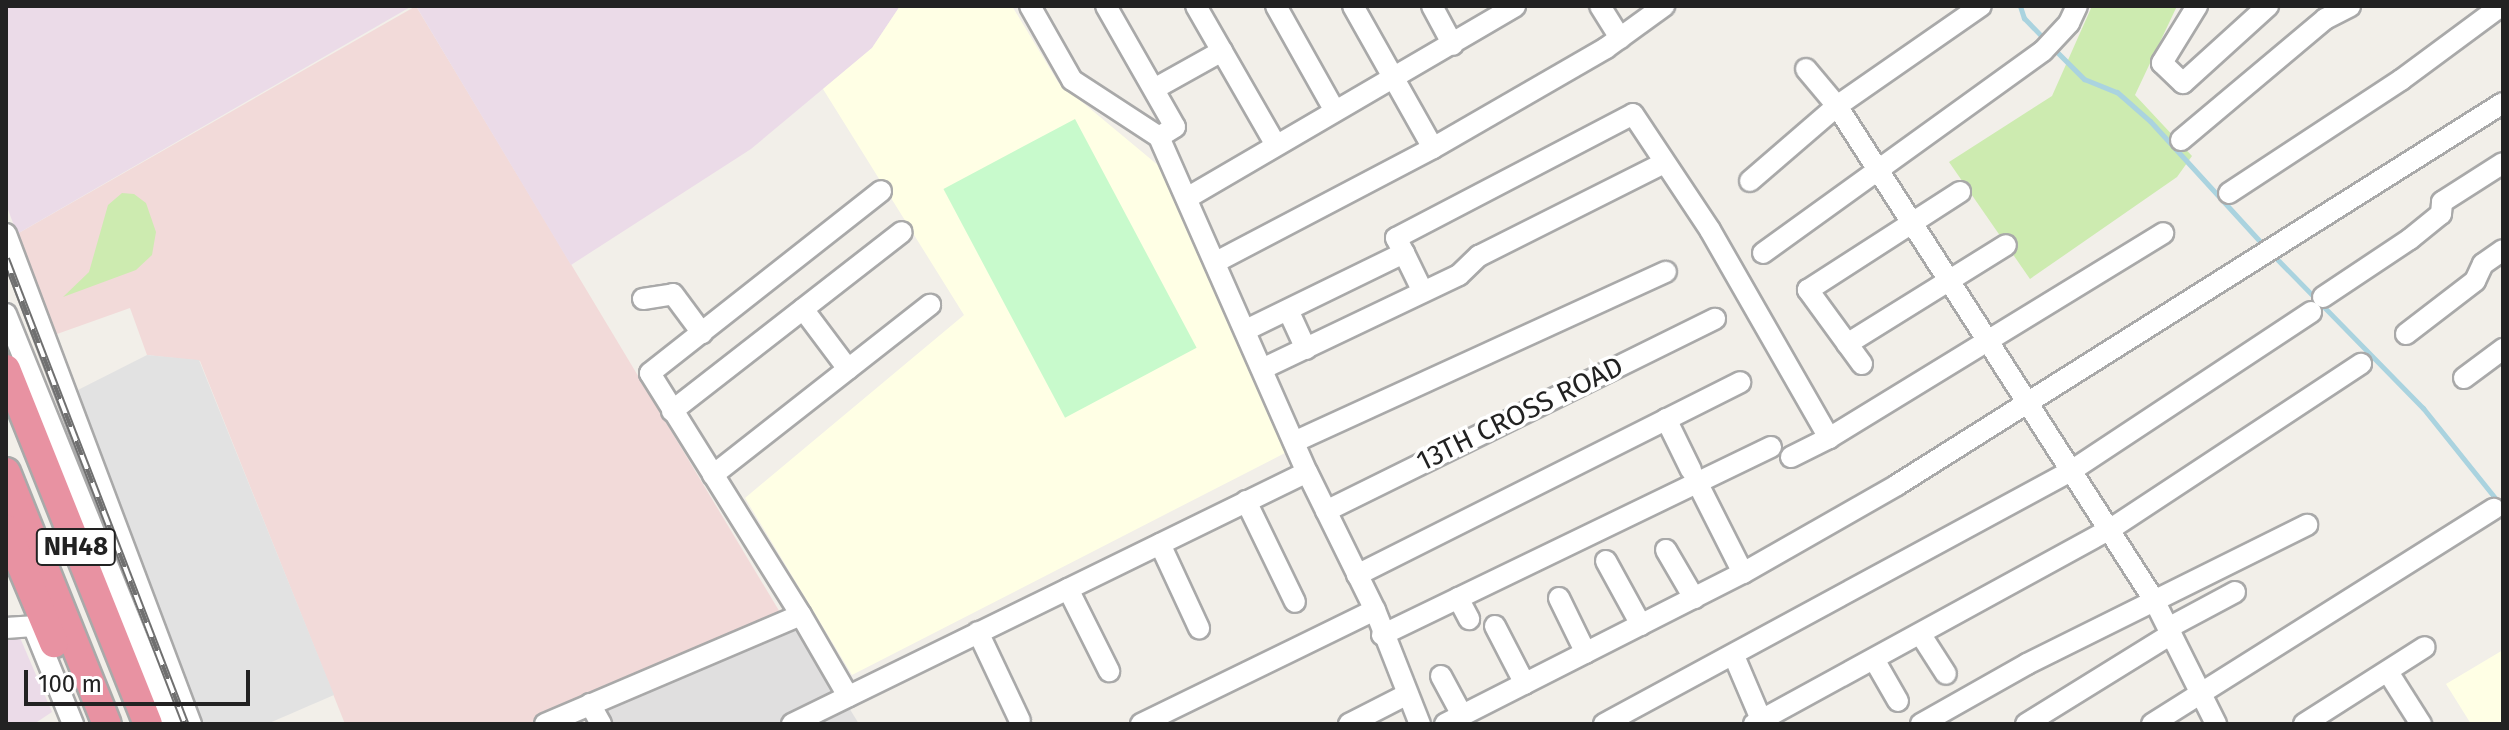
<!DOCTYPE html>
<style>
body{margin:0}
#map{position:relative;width:2509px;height:730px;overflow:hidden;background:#f2efe9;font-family:"Fira Sans",sans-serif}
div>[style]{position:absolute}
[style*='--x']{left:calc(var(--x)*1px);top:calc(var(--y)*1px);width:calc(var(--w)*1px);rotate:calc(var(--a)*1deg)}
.residential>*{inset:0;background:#e0dfdf}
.commercial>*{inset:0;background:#f2dad9}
.industrial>*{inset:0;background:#ebdbe8}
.education>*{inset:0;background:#ffffe5}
.grass>*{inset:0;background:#cdebb0}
.park>*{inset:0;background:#c8facc;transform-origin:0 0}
.parking>*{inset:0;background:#e2e2e2}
.stream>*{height:5px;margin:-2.5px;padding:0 2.5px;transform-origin:2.5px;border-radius:2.5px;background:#aad3df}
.roads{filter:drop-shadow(2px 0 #a9a9a9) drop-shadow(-2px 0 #a9a9a9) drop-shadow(0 2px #a9a9a9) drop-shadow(0 -2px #a9a9a9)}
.minor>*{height:20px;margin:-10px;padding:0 10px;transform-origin:10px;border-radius:10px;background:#fff}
.highway>*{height:28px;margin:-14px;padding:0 14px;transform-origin:14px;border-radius:14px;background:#e892a2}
.rail>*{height:8px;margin-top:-4px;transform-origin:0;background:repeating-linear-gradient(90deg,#fff 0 15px,#707070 0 30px);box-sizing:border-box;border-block:2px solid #707070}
span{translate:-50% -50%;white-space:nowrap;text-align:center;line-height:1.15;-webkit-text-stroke:7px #fff;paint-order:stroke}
.shield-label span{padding:2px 6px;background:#fff;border:2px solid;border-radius:6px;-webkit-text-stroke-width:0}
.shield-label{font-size:26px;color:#222;font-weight:700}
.street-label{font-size:28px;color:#222}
.frame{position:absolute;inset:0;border:8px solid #222;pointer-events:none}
.scale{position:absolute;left:24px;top:670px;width:226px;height:36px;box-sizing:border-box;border:4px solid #222;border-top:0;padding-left:10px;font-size:24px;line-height:28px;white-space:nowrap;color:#222;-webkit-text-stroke:6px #fff;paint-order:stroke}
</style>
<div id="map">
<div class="residential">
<i style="clip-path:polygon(798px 625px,859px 724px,608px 724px,601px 711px)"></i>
</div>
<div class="commercial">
<i style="clip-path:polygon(416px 6px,781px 614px,528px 724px,345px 724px,200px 361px,147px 355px,130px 308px,57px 334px,17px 234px)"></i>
</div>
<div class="industrial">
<i style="clip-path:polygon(6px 6px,412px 6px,17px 234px,6px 204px)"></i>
<i style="clip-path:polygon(416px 6px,900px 6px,872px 48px,751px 149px,571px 265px)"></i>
<i style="clip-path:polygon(18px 633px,52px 712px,34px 724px,6px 724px,6px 634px)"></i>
</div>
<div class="education">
<i style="clip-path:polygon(900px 6px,1012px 6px,1058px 82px,1159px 166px,1285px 453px,852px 675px,745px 498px,964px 315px,823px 89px,872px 48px)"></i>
<i style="clip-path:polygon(2503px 650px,2503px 724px,2471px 724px,2446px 684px)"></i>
</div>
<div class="grass">
<i style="clip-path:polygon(2092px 6px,2177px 6px,2135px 95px,2192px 156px,2177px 177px,2030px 279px,1949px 162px,2052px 96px)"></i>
<i style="clip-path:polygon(122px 193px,134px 194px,146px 203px,156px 232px,152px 255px,136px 270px,63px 297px,89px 272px,108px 205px)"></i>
</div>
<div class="park">
<i style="left:1075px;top:119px;width:259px;height:149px;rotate:62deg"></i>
</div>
<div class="parking">
<i style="clip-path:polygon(147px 355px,199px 360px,334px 695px,267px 724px,197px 724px,70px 394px)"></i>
</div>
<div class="stream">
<i style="--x:2020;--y:6;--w:13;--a:72"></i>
<i style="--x:2024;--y:18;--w:32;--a:46"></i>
<i style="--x:2053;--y:48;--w:44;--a:45"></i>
<i style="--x:2084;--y:79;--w:35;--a:22"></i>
<i style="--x:2117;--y:92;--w:44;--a:41.3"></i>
<i style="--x:2150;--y:121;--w:171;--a:47.6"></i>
<i style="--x:2272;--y:254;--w:216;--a:45.6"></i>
<i style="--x:2423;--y:408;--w:123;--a:51.3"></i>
</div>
<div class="roads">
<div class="minor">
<i style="--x:1030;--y:6;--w:85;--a:60.4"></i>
<i style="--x:1072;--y:80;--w:104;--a:33.2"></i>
<i style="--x:1106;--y:6;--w:139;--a:60.3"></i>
<i style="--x:1175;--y:127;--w:19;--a:148"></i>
<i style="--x:1159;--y:137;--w:366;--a:66.2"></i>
<i style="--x:1307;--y:472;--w:154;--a:63.8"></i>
<i style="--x:1375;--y:610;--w:123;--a:68.5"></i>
<i style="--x:1196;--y:6;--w:160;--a:60.1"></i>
<i style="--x:1276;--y:6;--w:120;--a:60.7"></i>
<i style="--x:1353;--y:6;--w:163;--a:60.6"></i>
<i style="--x:1432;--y:6;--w:44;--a:61.7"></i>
<i style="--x:1600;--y:6;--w:38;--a:58"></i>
<i style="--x:2197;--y:6;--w:67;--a:121.6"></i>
<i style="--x:2162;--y:63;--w:29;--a:44"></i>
<i style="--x:2183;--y:83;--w:115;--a:-42.2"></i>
<i style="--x:1806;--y:69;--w:48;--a:50"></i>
<i style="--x:1837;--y:106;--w:587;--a:57.31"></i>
<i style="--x:2154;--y:600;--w:139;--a:63.4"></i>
<i style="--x:1154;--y:89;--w:78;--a:-29.2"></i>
<i style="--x:2181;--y:140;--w:188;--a:-40"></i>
<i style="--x:2325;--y:19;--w:28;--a:-27"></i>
<i style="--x:1750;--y:181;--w:115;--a:-40.8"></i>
<i style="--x:1837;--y:106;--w:175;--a:-34.8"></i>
<i style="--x:2229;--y:193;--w:206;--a:-33.3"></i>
<i style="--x:2401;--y:80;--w:124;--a:-36.5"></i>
<i style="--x:1187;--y:198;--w:380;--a:-30.3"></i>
<i style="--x:6;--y:234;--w:524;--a:69.32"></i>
<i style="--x:1404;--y:253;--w:43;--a:64"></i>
<i style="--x:1763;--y:253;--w:345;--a:-35.8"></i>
<i style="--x:2043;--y:51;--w:38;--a:-47"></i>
<i style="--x:2069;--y:23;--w:19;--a:-65"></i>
<i style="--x:1216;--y:262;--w:245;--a:-27.7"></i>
<i style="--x:1433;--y:148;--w:200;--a:-30"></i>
<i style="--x:1606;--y:48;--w:72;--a:-35.9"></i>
<i style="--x:2323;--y:297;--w:105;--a:-33.7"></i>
<i style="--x:2410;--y:239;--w:40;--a:-39"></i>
<i style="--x:2441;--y:214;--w:12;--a:-85"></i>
<i style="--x:2442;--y:202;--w:72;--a:-32.6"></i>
<i style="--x:643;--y:299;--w:30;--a:-9"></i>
<i style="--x:673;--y:294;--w:49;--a:53.4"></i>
<i style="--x:803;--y:309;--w:75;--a:53.1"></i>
<i style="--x:1288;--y:310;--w:43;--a:65.2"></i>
<i style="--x:6;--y:314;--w:442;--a:68"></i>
<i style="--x:1246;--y:330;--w:176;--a:-26"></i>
<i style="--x:1404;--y:253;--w:17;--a:-118"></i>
<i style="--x:1396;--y:238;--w:267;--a:-27.6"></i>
<i style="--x:1633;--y:114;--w:139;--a:56.4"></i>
<i style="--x:1710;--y:230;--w:240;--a:60.2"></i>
<i style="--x:1829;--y:438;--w:392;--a:-31.5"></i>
<i style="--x:2406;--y:334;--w:87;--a:-37.5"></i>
<i style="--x:2475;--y:281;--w:19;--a:-65"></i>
<i style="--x:2483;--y:264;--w:24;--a:-35"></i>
<i style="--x:1847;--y:344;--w:187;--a:-31.9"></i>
<i style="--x:1862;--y:364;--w:92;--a:-126.1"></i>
<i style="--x:1808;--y:290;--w:181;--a:-32.8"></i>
<i style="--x:1262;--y:369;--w:218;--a:-25.5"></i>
<i style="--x:1459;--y:275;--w:28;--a:-44"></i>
<i style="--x:1479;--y:256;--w:207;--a:-26.7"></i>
<i style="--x:2464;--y:378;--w:49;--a:-36.6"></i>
<i style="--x:672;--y:411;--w:291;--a:-37.9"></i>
<i style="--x:1666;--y:419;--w:57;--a:63.9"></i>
<i style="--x:1294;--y:442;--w:409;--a:-24.6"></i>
<i style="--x:1791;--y:457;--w:42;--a:-26.6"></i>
<i style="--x:713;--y:475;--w:276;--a:-38.1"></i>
<i style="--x:1697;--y:482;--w:102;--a:63.2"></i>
<i style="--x:1246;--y:501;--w:112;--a:64.1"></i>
<i style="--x:1326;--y:511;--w:434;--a:-26.3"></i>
<i style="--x:1160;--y:544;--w:93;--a:65.1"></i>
<i style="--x:1666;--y:550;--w:56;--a:59.7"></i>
<i style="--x:1606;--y:561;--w:73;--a:61.3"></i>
<i style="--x:1357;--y:575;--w:429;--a:-26.7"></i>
<i style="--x:1068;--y:589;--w:92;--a:63.4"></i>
<i style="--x:1458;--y:598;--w:24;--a:62"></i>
<i style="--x:1559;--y:598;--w:61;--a:63.9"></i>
<i style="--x:801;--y:615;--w:285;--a:-122"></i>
<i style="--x:650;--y:373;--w:294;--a:-38.2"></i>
<i style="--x:1495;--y:626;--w:65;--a:62.7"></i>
<i style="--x:6;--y:628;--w:27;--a:-4"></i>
<i style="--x:34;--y:628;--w:104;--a:67.9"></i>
<i style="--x:2168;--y:628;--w:76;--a:-28.2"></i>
<i style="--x:978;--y:632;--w:98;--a:64.7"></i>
<i style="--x:1382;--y:635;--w:432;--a:-25.8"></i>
<i style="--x:1921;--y:635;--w:46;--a:57.3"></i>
<i style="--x:1734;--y:656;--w:74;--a:66.9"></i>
<i style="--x:1875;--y:661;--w:46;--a:60.1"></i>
<i style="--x:2388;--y:672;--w:62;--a:57.6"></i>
<i style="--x:1441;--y:676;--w:44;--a:61.7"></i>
<i style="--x:590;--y:704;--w:23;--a:61"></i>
<i style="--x:545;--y:724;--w:278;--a:-23.1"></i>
<i style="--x:801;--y:615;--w:94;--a:59.9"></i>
<i style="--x:792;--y:724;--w:573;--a:-26.07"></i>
<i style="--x:1141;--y:724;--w:260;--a:-26"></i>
<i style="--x:1349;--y:724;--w:64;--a:-27"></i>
<i style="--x:1445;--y:724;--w:334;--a:-26.9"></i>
<i style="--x:1743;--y:573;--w:177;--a:-29.7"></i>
<i style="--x:1897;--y:485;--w:716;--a:-32.23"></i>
<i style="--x:1604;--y:724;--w:531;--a:-28.45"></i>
<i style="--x:2071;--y:471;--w:288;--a:-33.5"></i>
<i style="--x:1754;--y:724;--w:405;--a:-28.7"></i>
<i style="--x:2109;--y:530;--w:302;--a:-33.4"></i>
<i style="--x:1921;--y:724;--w:122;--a:-29.5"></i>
<i style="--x:2027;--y:664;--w:313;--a:-26.4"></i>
<i style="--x:2026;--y:724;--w:171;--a:-31.8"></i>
<i style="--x:2152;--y:724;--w:404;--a:-32.2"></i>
<i style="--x:2304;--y:724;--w:143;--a:-32.5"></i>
</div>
<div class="highway">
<i style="--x:6;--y:369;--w:382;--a:68.2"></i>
<i style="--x:6;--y:472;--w:271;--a:68.2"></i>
<i style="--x:6;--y:529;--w:124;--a:67.2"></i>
</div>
</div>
<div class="rail">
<i style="--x:6;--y:259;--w:498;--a:68.9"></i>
</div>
<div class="shield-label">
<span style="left:76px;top:547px">NH48</span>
</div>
<div class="street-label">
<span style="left:1520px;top:414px;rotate:-26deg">13TH CROSS ROAD</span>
</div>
<div class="frame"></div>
<div class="scale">100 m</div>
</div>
